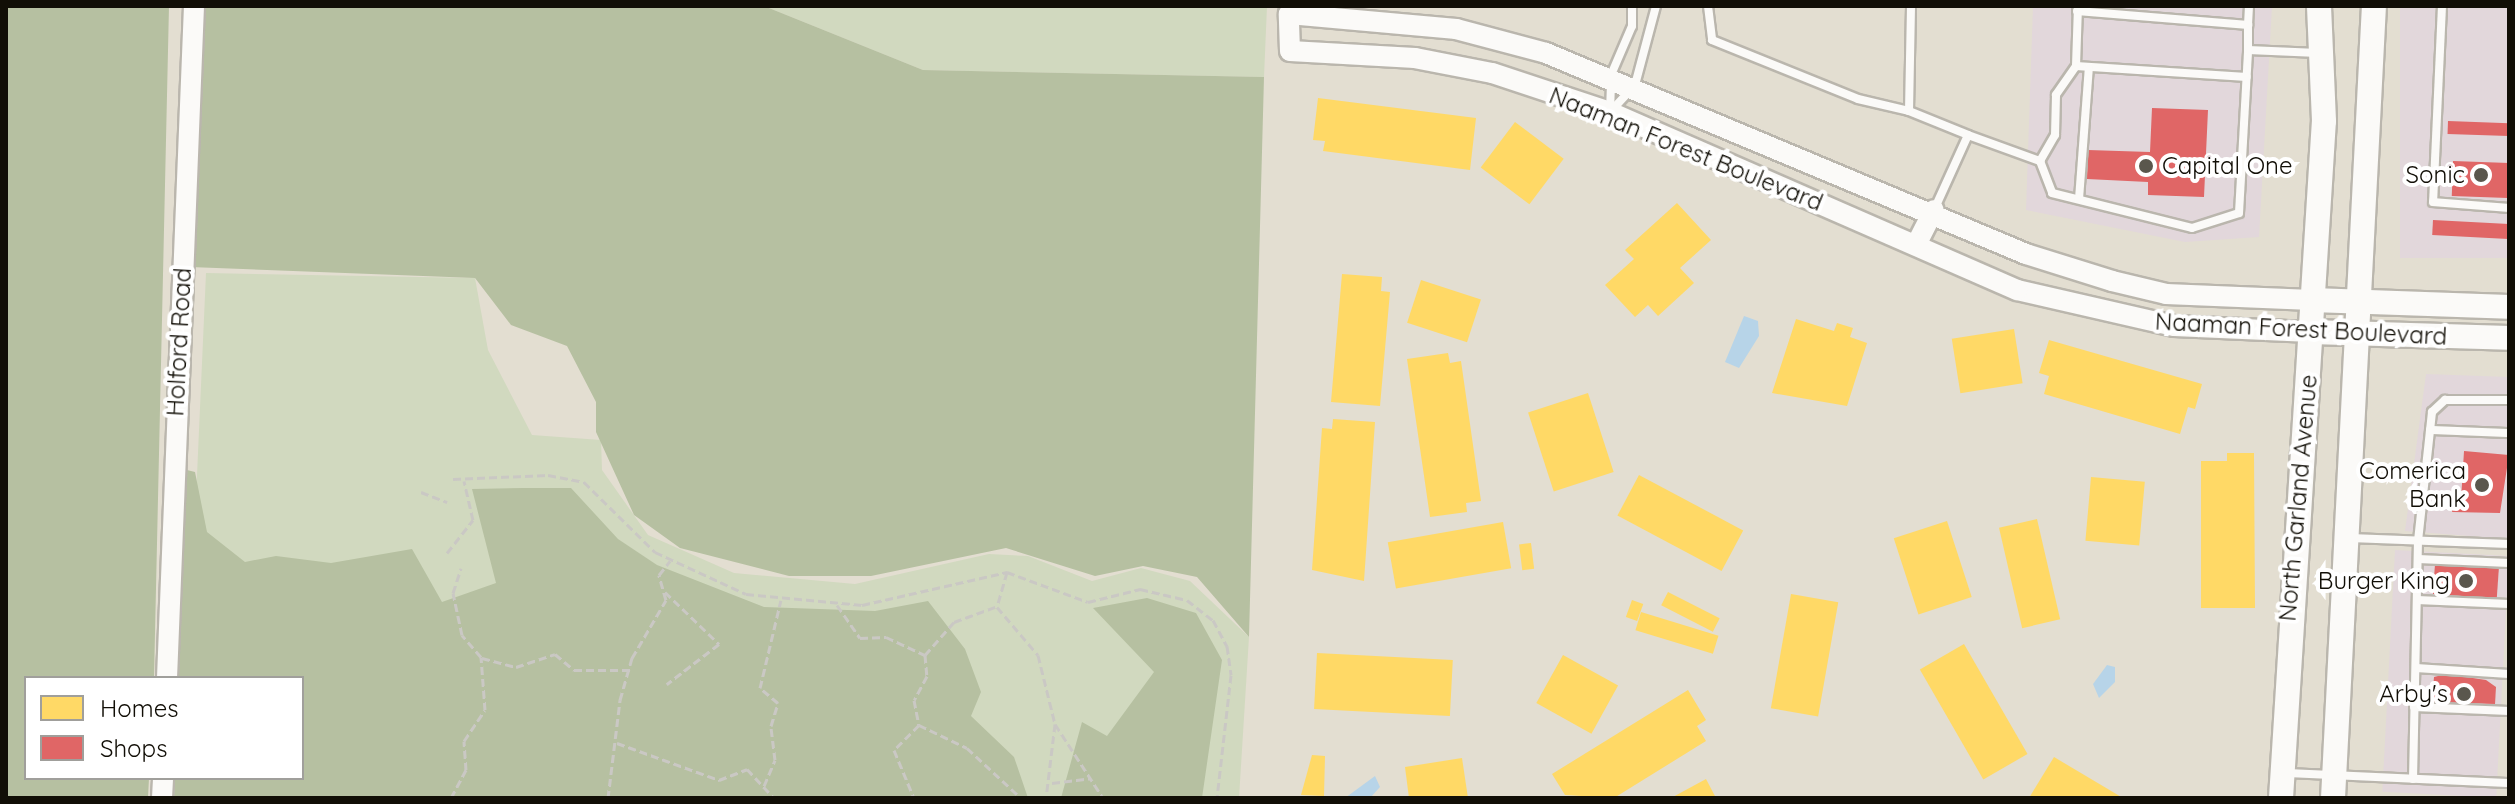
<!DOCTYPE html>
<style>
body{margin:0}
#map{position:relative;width:2515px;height:804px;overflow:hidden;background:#e3ded1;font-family:Quicksand,sans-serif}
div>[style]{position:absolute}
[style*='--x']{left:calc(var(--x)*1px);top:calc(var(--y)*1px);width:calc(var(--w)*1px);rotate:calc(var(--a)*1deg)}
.commercial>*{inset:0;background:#e2d7db;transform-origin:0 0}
.green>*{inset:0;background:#d1d9bf}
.forest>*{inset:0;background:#b6c0a1}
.water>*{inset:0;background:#b7d4e8}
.homes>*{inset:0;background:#ffd966;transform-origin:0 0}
.shops>*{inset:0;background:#e06666;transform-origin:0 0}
.path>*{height:3px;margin-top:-1.5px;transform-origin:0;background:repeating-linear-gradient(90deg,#cac8c4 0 8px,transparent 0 12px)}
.roads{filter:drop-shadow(2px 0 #bab6ad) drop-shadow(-2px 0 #bab6ad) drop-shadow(0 2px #bab6ad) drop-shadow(0 -2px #bab6ad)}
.service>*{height:8px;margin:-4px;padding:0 4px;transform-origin:4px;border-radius:4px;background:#fbfaf8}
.tertiary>*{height:20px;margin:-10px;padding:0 10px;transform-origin:10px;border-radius:10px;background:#fbfaf8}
.secondary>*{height:24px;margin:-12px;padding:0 12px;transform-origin:12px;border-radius:12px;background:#fbfaf8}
.dots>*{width:22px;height:22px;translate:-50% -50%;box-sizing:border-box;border:4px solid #fff;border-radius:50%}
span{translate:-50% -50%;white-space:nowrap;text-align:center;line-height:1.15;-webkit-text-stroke:8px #fff;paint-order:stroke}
.street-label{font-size:24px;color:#110e06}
.poi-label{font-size:24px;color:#110e06}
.left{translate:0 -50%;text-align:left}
.right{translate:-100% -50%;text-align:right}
.frame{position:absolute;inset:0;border:8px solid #110e06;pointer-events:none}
.legend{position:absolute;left:24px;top:676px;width:280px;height:104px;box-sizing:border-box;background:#fff;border:2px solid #a09f9b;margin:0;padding:10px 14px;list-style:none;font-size:24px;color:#110e06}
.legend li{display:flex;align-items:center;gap:16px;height:40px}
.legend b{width:40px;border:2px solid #a09f9b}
</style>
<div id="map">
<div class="commercial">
<i style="clip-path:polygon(2033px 6px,2272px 6px,2259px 237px,2185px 242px,2026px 210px)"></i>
<i style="left:2400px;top:6px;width:109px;height:252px"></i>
<i style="clip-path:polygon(2426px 374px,2509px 377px,2509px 539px,2405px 531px)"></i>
<i style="left:2395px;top:550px;width:114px;height:242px;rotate:3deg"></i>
</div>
<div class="green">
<i style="clip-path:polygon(764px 6px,1267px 6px,1264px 77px,923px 70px)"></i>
<i style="clip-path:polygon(206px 273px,475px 278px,488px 350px,532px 435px,601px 440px,602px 470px,648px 535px,734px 573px,855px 584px,989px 554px,1028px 556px,1092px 581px,1141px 568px,1190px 581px,1249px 637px,1239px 798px,183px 798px,302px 778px,302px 678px,188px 678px)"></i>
</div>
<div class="forest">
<i style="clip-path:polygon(6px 6px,169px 6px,154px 678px,26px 678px,26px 778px,149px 778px,148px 798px,6px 798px)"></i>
<i style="clip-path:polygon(204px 6px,764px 6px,923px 70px,1264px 77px,1249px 637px,1197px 577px,1143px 566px,1095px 576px,1006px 548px,871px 576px,789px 576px,680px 548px,634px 515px,596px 432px,596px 402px,567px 346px,511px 325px,475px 278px,190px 267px)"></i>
<i style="clip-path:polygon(183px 469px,195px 472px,207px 532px,245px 562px,276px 556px,331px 563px,412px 549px,442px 602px,496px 583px,472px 489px,523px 488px,571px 488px,618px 539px,657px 565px,764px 607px,875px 611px,928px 601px,965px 649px,981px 692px,971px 716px,1014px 757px,1028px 798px,174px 798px,175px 778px,302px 778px,302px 678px,177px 678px)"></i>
<i style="clip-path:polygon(1147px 598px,1196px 613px,1222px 660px,1202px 798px,1061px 798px,1082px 722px,1107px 736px,1154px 672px,1093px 608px)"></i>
</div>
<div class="water">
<i style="clip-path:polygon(1744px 316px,1758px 321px,1759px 336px,1739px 368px,1725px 362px)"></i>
<i style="clip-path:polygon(2107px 665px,2115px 667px,2115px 682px,2099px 698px,2093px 684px)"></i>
<i style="clip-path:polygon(1375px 776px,1380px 787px,1370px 798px,1345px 798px)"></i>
</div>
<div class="homes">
<i style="clip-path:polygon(1318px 98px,1476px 118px,1470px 170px,1323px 151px,1325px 141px,1313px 140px)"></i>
<i style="left:1515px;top:122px;width:61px;height:57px;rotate:37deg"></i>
<i style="clip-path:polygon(1677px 203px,1711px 240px,1680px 268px,1694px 283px,1658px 316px,1648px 305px,1635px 317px,1605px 285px,1634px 259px,1625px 250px)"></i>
<i style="clip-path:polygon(1342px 274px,1382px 277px,1381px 291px,1390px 292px,1380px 406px,1331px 402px)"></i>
<i style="left:1421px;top:280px;width:63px;height:45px;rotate:18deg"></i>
<i style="clip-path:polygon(1796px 319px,1834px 331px,1837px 323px,1853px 328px,1850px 337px,1867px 343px,1847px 406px,1772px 393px)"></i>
<i style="left:2014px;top:329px;width:55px;height:63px;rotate:81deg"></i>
<i style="clip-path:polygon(2049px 340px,2202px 384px,2195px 409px,2188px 407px,2180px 434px,2044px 394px,2049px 376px,2039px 373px)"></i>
<i style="clip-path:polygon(1448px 353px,1450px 363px,1461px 361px,1481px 501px,1466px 503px,1467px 512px,1430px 517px,1407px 359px)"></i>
<i style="left:1588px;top:393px;width:83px;height:63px;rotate:72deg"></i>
<i style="clip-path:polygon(1333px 419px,1375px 422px,1364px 581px,1312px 570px,1322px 428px,1332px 429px)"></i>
<i style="clip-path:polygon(2227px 453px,2254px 453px,2255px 608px,2201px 608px,2201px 461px,2227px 461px)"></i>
<i style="left:1639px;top:475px;width:118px;height:46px;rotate:28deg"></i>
<i style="left:2091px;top:477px;width:54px;height:64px;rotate:5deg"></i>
<i style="left:2037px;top:519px;width:103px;height:39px;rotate:77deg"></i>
<i style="left:1947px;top:521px;width:80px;height:56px;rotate:72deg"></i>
<i style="left:1503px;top:522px;width:47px;height:117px;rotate:80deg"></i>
<i style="left:1531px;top:543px;width:26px;height:12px;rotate:83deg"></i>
<i style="left:1668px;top:592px;width:58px;height:15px;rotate:27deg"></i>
<i style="left:1791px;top:594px;width:48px;height:116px;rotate:10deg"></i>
<i style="left:1632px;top:600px;width:12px;height:18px;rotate:20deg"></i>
<i style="left:1641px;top:612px;width:81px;height:19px;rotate:17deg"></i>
<i style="left:1964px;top:644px;width:127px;height:51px;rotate:60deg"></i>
<i style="left:1317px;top:653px;width:136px;height:56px;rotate:3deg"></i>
<i style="left:1563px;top:655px;width:63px;height:55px;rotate:29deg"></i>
<i style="clip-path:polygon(1688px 690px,1706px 720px,1697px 726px,1706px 741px,1614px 798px,1565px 795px,1552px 774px)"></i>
<i style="clip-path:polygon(1312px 755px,1325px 756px,1324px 796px,1301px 795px)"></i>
<i style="clip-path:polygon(2054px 757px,2123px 798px,2029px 798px)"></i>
<i style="clip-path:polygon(1462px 758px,1468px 798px,1409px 798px,1405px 767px)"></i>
<i style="clip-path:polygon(1706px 779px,1716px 798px,1671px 798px)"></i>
</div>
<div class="shops">
<i style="clip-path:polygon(2152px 108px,2208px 110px,2204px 197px,2148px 195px,2148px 182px,2087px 179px,2088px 150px,2150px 152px)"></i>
<i style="left:2448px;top:121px;width:61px;height:13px;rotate:2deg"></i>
<i style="left:2453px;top:161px;width:56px;height:35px;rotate:2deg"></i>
<i style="left:2433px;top:220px;width:76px;height:15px;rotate:3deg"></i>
<i style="clip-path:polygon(2464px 451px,2509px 455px,2500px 513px,2452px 512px,2453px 499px,2461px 500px)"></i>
<i style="left:2435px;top:564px;width:64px;height:30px;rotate:4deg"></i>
<i style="clip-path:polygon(2446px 674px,2486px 680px,2496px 687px,2495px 704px,2432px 702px,2434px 677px)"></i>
</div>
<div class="path">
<i style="--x:453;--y:479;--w:95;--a:-2.4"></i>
<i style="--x:548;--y:475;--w:37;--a:11"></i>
<i style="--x:584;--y:482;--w:100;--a:44.6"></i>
<i style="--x:655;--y:552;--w:100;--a:24.8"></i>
<i style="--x:746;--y:594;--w:117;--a:5.4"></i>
<i style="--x:862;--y:605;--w:149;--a:-12.8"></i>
<i style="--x:1007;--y:572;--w:86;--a:20.3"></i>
<i style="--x:1088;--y:602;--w:54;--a:-14"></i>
<i style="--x:1140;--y:589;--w:48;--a:13.2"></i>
<i style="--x:1187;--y:600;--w:33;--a:38"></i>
<i style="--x:1213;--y:620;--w:30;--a:62"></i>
<i style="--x:1227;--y:646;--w:29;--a:82"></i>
<i style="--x:1231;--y:675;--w:124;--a:96.5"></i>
<i style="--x:421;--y:492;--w:28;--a:21"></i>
<i style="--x:447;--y:553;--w:42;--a:-51.8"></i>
<i style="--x:473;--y:520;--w:40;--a:-103"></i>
<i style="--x:1007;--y:572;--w:36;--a:106"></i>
<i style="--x:997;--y:607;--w:63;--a:49.5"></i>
<i style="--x:1038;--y:655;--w:71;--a:76.2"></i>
<i style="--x:1055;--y:724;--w:75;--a:96.9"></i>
<i style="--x:665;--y:592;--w:75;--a:43.9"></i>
<i style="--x:719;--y:644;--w:66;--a:142.4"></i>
<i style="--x:837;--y:605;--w:40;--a:55.1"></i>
<i style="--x:860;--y:638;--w:26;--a:-2"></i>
<i style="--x:886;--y:637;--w:43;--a:24.8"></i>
<i style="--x:925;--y:655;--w:21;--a:85"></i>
<i style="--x:927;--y:676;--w:27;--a:118"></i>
<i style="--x:914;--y:700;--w:25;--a:79"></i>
<i style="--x:919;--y:725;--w:35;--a:135"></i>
<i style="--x:894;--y:750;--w:52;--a:67.4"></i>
<i style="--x:925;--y:655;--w:44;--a:-48.7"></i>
<i style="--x:954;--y:622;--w:44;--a:-20.1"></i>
<i style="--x:482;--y:658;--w:35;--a:15"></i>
<i style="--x:516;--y:667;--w:41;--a:-18.4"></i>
<i style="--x:555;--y:654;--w:25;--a:40"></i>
<i style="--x:574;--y:670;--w:57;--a:0"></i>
<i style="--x:1055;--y:724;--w:88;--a:57"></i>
<i style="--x:919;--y:725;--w:53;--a:25.6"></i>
<i style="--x:967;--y:748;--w:74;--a:42.8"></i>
<i style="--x:617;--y:743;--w:109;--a:19.9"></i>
<i style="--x:719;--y:780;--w:30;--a:-21"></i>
<i style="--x:747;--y:769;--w:40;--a:47"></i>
<i style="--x:1052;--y:783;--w:39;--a:-7"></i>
<i style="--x:764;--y:786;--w:28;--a:-67"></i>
<i style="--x:775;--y:760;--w:34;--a:-97"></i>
<i style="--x:771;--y:726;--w:24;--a:-73"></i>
<i style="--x:778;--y:703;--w:23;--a:-140"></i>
<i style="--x:760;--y:688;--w:90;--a:-76.6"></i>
<i style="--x:451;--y:798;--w:32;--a:-62"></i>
<i style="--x:466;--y:770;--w:29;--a:-94"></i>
<i style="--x:464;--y:741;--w:37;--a:-56"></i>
<i style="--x:485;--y:710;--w:53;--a:-94.3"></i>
<i style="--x:481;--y:657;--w:29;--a:-131"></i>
<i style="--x:462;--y:635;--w:43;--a:-102.1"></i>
<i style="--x:453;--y:593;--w:26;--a:-72"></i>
<i style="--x:608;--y:798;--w:99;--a:-83"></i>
<i style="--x:620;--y:700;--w:44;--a:-74.1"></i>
<i style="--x:632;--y:658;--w:67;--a:-59.6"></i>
<i style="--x:666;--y:600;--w:26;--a:-106"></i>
<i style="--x:659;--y:575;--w:18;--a:-52"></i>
</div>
<div class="roads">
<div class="service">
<i style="--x:1708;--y:6;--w:34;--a:83"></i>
<i style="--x:1712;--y:40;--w:157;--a:22"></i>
<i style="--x:1858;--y:99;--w:52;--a:13.2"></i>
<i style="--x:1909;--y:111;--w:105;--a:-88.9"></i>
<i style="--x:2078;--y:6;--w:60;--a:91.9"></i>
<i style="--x:2076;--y:66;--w:35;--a:125"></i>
<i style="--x:2056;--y:95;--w:40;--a:91.4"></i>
<i style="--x:2055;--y:135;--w:30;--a:120"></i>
<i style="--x:2040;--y:161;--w:34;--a:69"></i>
<i style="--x:2052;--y:193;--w:144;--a:14"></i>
<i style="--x:2192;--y:228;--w:49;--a:-17.7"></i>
<i style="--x:2239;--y:213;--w:163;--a:-86.8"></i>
<i style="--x:2248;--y:50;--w:70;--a:2.5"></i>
<i style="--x:2442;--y:6;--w:196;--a:92.6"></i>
<i style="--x:2433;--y:202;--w:76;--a:4.5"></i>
<i style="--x:2077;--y:11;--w:172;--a:4.7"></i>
<i style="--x:2248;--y:25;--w:25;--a:90"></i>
<i style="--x:2248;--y:25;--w:19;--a:-87"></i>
<i style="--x:2076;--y:66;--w:171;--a:3.7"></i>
<i style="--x:1909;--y:111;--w:64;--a:22.1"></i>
<i style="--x:1610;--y:112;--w:37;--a:-47"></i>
<i style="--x:1635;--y:85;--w:82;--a:-75.1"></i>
<i style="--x:1610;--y:112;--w:37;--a:-88"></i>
<i style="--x:1611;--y:75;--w:53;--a:-66.8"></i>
<i style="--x:1632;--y:26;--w:20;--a:-90"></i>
<i style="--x:2079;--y:199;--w:132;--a:-85.7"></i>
<i style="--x:1934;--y:210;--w:82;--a:-65.6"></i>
<i style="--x:1968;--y:135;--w:77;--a:19.9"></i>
<i style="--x:2430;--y:430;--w:79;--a:2.2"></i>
<i style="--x:2350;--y:538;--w:159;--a:2.2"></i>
<i style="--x:2418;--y:559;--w:91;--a:2.5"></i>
<i style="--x:2417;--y:600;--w:92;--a:2.5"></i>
<i style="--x:2416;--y:668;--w:93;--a:3.7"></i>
<i style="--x:2414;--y:707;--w:95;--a:2.4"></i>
<i style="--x:2286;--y:773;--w:223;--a:2.6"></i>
<i style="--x:2413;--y:779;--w:238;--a:-88.8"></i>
<i style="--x:2418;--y:541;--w:130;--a:-83.8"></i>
<i style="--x:2432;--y:412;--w:18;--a:-43"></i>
<i style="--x:2445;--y:400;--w:64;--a:0"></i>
</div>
<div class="tertiary">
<i style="--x:1916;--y:245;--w:39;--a:-63"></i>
<i style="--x:2311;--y:332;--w:137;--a:-177.5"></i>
<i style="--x:2174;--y:326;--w:161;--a:-167.1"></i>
<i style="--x:2017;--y:290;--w:444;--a:-156.4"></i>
<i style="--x:1610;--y:112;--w:124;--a:-161.7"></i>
<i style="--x:1492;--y:73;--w:78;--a:-169"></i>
<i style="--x:1415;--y:58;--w:125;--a:-176.8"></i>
<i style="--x:1290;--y:51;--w:37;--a:-92"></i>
<i style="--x:1289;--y:14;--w:168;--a:5.1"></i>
<i style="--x:1456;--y:29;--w:93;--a:14.9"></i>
<i style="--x:1546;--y:53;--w:520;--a:22.72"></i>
<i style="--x:2026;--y:254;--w:90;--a:17.4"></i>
<i style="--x:2112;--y:281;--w:56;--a:13.5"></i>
<i style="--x:2166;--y:294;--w:146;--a:2.4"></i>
<i style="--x:167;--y:678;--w:673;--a:-87.7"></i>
<i style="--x:162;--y:798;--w:20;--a:-87"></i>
</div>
<div class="secondary">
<i style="--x:2312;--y:300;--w:197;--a:2"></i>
<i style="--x:2311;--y:332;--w:198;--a:1.7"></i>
<i style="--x:2281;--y:798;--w:678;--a:-86.37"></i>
<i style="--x:2324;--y:121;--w:115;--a:-92.5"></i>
<i style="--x:2333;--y:798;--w:793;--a:-87.04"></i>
</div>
</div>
<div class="dots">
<i style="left:2146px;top:166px;background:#5a574d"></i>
<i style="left:2481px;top:175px;background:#5a574d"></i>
<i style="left:2482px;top:485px;background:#5a574d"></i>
<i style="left:2466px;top:581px;background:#5a574d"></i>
<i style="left:2464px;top:694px;background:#5a574d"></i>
</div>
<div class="street-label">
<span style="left:1686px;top:149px;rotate:22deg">Naaman Forest Boulevard</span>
<span style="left:2301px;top:329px;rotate:3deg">Naaman Forest Boulevard</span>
<span style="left:179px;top:342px;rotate:-87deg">Holford Road</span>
<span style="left:2298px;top:498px;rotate:-85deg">North Garland Avenue</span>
</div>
<div class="poi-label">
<span class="left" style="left:2162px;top:166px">Capital One</span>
<span class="right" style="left:2465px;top:175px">Sonic</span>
<span class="right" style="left:2466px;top:485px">Comerica<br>Bank</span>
<span class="right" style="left:2450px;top:581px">Burger King</span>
<span class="right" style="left:2448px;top:694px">Arby's</span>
</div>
<div class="frame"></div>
<ul class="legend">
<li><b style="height:22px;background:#ffd966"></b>Homes</li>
<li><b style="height:22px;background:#e06666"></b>Shops</li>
</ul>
</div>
